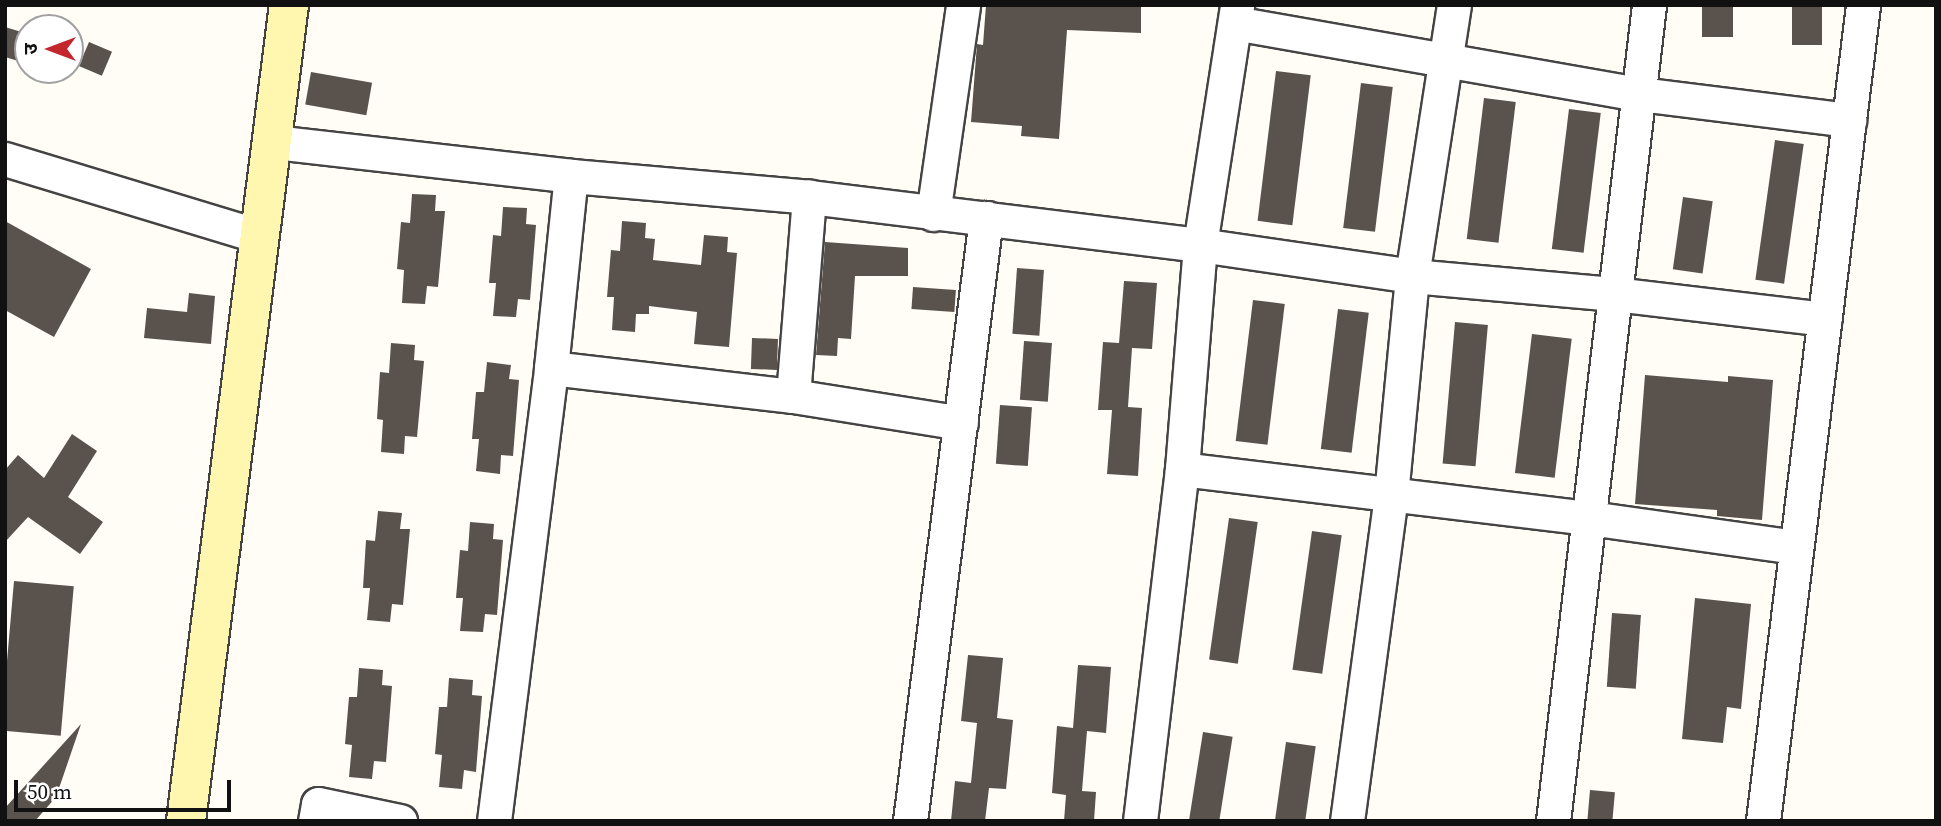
<!DOCTYPE html>
<meta charset="utf-8">
<style>
body{margin:0}
#map{position:relative;width:1941px;height:826px;overflow:hidden;background:#fffdf5;font-family:"Source Serif 4","Noto Sans Devanagari",serif}
div>[style]{position:absolute}
[style*='--x']{left:calc(var(--x)*1px);top:calc(var(--y)*1px);width:calc(var(--w)*1px);rotate:calc(var(--a)*1deg)}
.building>*{inset:0;background:#5a524d;transform-origin:0 0}
.roads{filter:drop-shadow(2px 0 #444) drop-shadow(-2px 0 #444) drop-shadow(0 2px #444) drop-shadow(0 -2px #444)}
.street>*{height:33px;margin:-16.5px;padding:0 16.5px;transform-origin:16.5px;border-radius:16.5px;background:#fff}
.secondary>*{height:38px;margin:-19px;padding:0 19px;transform-origin:19px;border-radius:19px;background:#fff6b0}
span{translate:-50% -50%;white-space:nowrap;text-align:center;line-height:1.15;-webkit-text-stroke:7px #fff;paint-order:stroke}
.frame{position:absolute;inset:0;border:7px solid #111;pointer-events:none}
.north{position:absolute;left:14px;top:14px;width:70px;height:70px;box-sizing:border-box;background:#fff;border:2px solid #a0a0a0;border-radius:50%;rotate:270deg;font-size:19px;font-weight:700;line-height:28px;text-align:center;color:#111}
.north::after{content:'';display:block;margin:auto;width:24px;height:32px;background:#c4262e;clip-path:polygon(50% 0,100% 100%,50% 72%,0 100%)}
.scale{position:absolute;left:14px;top:780px;width:217px;height:32px;box-sizing:border-box;border:4px solid #111;border-top:0;padding-left:9px;font-size:21px;line-height:24px;white-space:nowrap;color:#111;-webkit-text-stroke:5px #fff;paint-order:stroke}
</style>
<div id="map">
<div class="building">
<i style="clip-path:polygon(986px 5px,1141px 5px,1141px 33px,1067px 30px,1059px 139px,1021px 136px,1022px 126px,971px 122px,977px 44px,983px 45px)"></i>
<i style="left:1702px;top:5px;width:31px;height:32px"></i>
<i style="left:1792px;top:5px;width:30px;height:40px"></i>
<i style="clip-path:polygon(5px 27px,28px 34px,28px 64px,5px 57px)"></i>
<i style="left:89px;top:42px;width:25px;height:26px;rotate:23deg"></i>
<i style="left:1276px;top:71px;width:35px;height:151px;rotate:7deg"></i>
<i style="left:311px;top:72px;width:62px;height:33px;rotate:10deg"></i>
<i style="left:1361px;top:83px;width:32px;height:146px;rotate:7deg"></i>
<i style="left:1484px;top:98px;width:32px;height:142px;rotate:7deg"></i>
<i style="left:1569px;top:109px;width:32px;height:141px;rotate:7deg"></i>
<i style="left:1775px;top:140px;width:29px;height:141px;rotate:8deg"></i>
<i style="clip-path:polygon(412px 194px,436px 195px,435px 211px,445px 211px,438px 287px,427px 286px,425px 304px,402px 303px,404px 270px,397px 269px,401px 222px,410px 223px)"></i>
<i style="left:1683px;top:197px;width:30px;height:73px;rotate:8deg"></i>
<i style="clip-path:polygon(503px 207px,527px 208px,526px 224px,536px 225px,530px 300px,518px 299px,516px 317px,493px 316px,496px 283px,489px 283px,493px 235px,501px 236px)"></i>
<i style="clip-path:polygon(5px 221px,91px 269px,54px 337px,5px 310px)"></i>
<i style="clip-path:polygon(622px 221px,646px 223px,645px 238px,655px 239px,653px 260px,701px 265px,704px 235px,728px 237px,727px 252px,737px 253px,729px 347px,694px 344px,697px 312px,649px 306px,649px 314px,636px 314px,635px 332px,612px 330px,614px 297px,607px 297px,611px 250px,620px 251px)"></i>
<i style="clip-path:polygon(825px 242px,908px 248px,908px 276px,855px 276px,851px 339px,838px 338px,837px 356px,816px 355px)"></i>
<i style="left:1017px;top:268px;width:27px;height:66px;rotate:4deg"></i>
<i style="clip-path:polygon(1124px 281px,1157px 283px,1152px 349px,1132px 348px,1128px 407px,1142px 408px,1138px 476px,1107px 474px,1112px 410px,1098px 410px,1103px 342px,1119px 343px)"></i>
<i style="left:913px;top:287px;width:43px;height:22px;rotate:4deg"></i>
<i style="clip-path:polygon(189px 293px,215px 296px,211px 344px,144px 338px,147px 308px,187px 312px)"></i>
<i style="left:1253px;top:300px;width:32px;height:142px;rotate:7deg"></i>
<i style="left:1338px;top:309px;width:31px;height:141px;rotate:7deg"></i>
<i style="left:1455px;top:322px;width:33px;height:142px;rotate:5deg"></i>
<i style="left:1532px;top:334px;width:40px;height:140px;rotate:7deg"></i>
<i style="left:752px;top:338px;width:26px;height:31px;rotate:2deg"></i>
<i style="left:1024px;top:341px;width:28px;height:59px;rotate:4deg"></i>
<i style="clip-path:polygon(391px 343px,415px 345px,414px 360px,424px 361px,417px 437px,405px 436px,404px 454px,381px 452px,383px 420px,377px 419px,380px 372px,389px 373px)"></i>
<i style="clip-path:polygon(487px 362px,511px 365px,509px 379px,519px 380px,513px 456px,501px 455px,500px 474px,476px 471px,479px 439px,472px 439px,476px 392px,484px 392px)"></i>
<i style="clip-path:polygon(1645px 375px,1728px 382px,1728px 376px,1773px 380px,1762px 520px,1717px 516px,1717px 510px,1635px 504px)"></i>
<i style="left:1000px;top:405px;width:32px;height:59px;rotate:4deg"></i>
<i style="clip-path:polygon(72px 434px,97px 451px,68px 497px,103px 522px,80px 554px,28px 517px,5px 542px,5px 470px,18px 455px,44px 478px)"></i>
<i style="clip-path:polygon(378px 511px,402px 513px,400px 529px,410px 529px,403px 605px,392px 604px,390px 622px,367px 620px,370px 588px,363px 588px,366px 540px,375px 541px)"></i>
<i style="left:1229px;top:518px;width:29px;height:143px;rotate:8deg"></i>
<i style="clip-path:polygon(470px 522px,494px 524px,493px 539px,503px 540px,497px 615px,485px 614px,483px 632px,460px 631px,463px 598px,456px 598px,460px 550px,468px 551px)"></i>
<i style="left:1312px;top:531px;width:30px;height:140px;rotate:8deg"></i>
<i style="left:14px;top:581px;width:60px;height:150px;rotate:5deg"></i>
<i style="clip-path:polygon(1695px 598px,1751px 604px,1741px 709px,1727px 707px,1723px 743px,1682px 739px)"></i>
<i style="left:1612px;top:613px;width:29px;height:74px;rotate:4deg"></i>
<i style="clip-path:polygon(968px 655px,1003px 658px,997px 718px,1013px 720px,1006px 789px,989px 788px,985px 821px,951px 821px,955px 781px,971px 783px,977px 723px,961px 721px)"></i>
<i style="clip-path:polygon(1078px 665px,1111px 667px,1106px 733px,1087px 731px,1082px 791px,1096px 792px,1094px 821px,1064px 821px,1066px 795px,1052px 793px,1057px 726px,1073px 728px)"></i>
<i style="clip-path:polygon(359px 668px,383px 670px,382px 685px,392px 686px,386px 762px,374px 761px,372px 779px,349px 777px,352px 745px,345px 744px,349px 697px,357px 697px)"></i>
<i style="clip-path:polygon(449px 678px,473px 680px,472px 695px,482px 696px,476px 772px,464px 770px,462px 789px,439px 787px,442px 755px,435px 754px,439px 707px,447px 707px)"></i>
<i style="clip-path:polygon(81px 724px,56px 797px,35px 821px,5px 821px,5px 808px)"></i>
<i style="left:1203px;top:732px;width:30px;height:90px;rotate:9deg"></i>
<i style="left:1286px;top:742px;width:30px;height:80px;rotate:8deg"></i>
<i style="left:1590px;top:790px;width:25px;height:31px;rotate:5deg"></i>
</div>
<div class="roads">
<div class="street">
<i style="--x:1235;--y:23;--w:410;--a:10"></i>
<i style="--x:1639;--y:94;--w:212;--a:7.1"></i>
<i style="--x:274;--y:142;--w:299;--a:6.5"></i>
<i style="--x:571;--y:176;--w:239;--a:5"></i>
<i style="--x:809;--y:197;--w:394;--a:7"></i>
<i style="--x:1200;--y:245;--w:214;--a:8.3"></i>
<i style="--x:1412;--y:276;--w:204;--a:5.1"></i>
<i style="--x:1615;--y:294;--w:211;--a:6.8"></i>
<i style="--x:5;--y:159;--w:264;--a:16.9"></i>
<i style="--x:933;--y:214;--w:211;--a:-81.8"></i>
<i style="--x:551;--y:368;--w:244;--a:6.6"></i>
<i style="--x:793;--y:396;--w:170;--a:9.1"></i>
<i style="--x:793;--y:396;--w:200;--a:-85.4"></i>
<i style="--x:1182;--y:469;--w:410;--a:6.9"></i>
<i style="--x:1589;--y:518;--w:209;--a:8"></i>
<i style="--x:315;--y:821;--w:17;--a:-80"></i>
<i style="--x:318;--y:804;--w:84;--a:11.7"></i>
<i style="--x:494;--y:821;--w:457;--a:-82.8"></i>
<i style="--x:551;--y:368;--w:193;--a:-84.1"></i>
<i style="--x:910;--y:821;--w:608;--a:-82.82"></i>
<i style="--x:1140;--y:821;--w:354;--a:-83.2"></i>
<i style="--x:1182;--y:469;--w:225;--a:-85.4"></i>
<i style="--x:1200;--y:245;--w:243;--a:-81.2"></i>
<i style="--x:1347;--y:821;--w:329;--a:-82.3"></i>
<i style="--x:1391;--y:495;--w:220;--a:-84.5"></i>
<i style="--x:1412;--y:276;--w:274;--a:-81.2"></i>
<i style="--x:1553;--y:821;--w:822;--a:-83.29"></i>
<i style="--x:1763;--y:821;--w:822;--a:-83.01"></i>
</div>
<div class="secondary">
<i style="--x:186;--y:821;--w:822;--a:-82.81"></i>
</div>
</div>
<div class="frame"></div>
<div class="north">उ</div>
<div class="scale">50 m</div>
</div>
